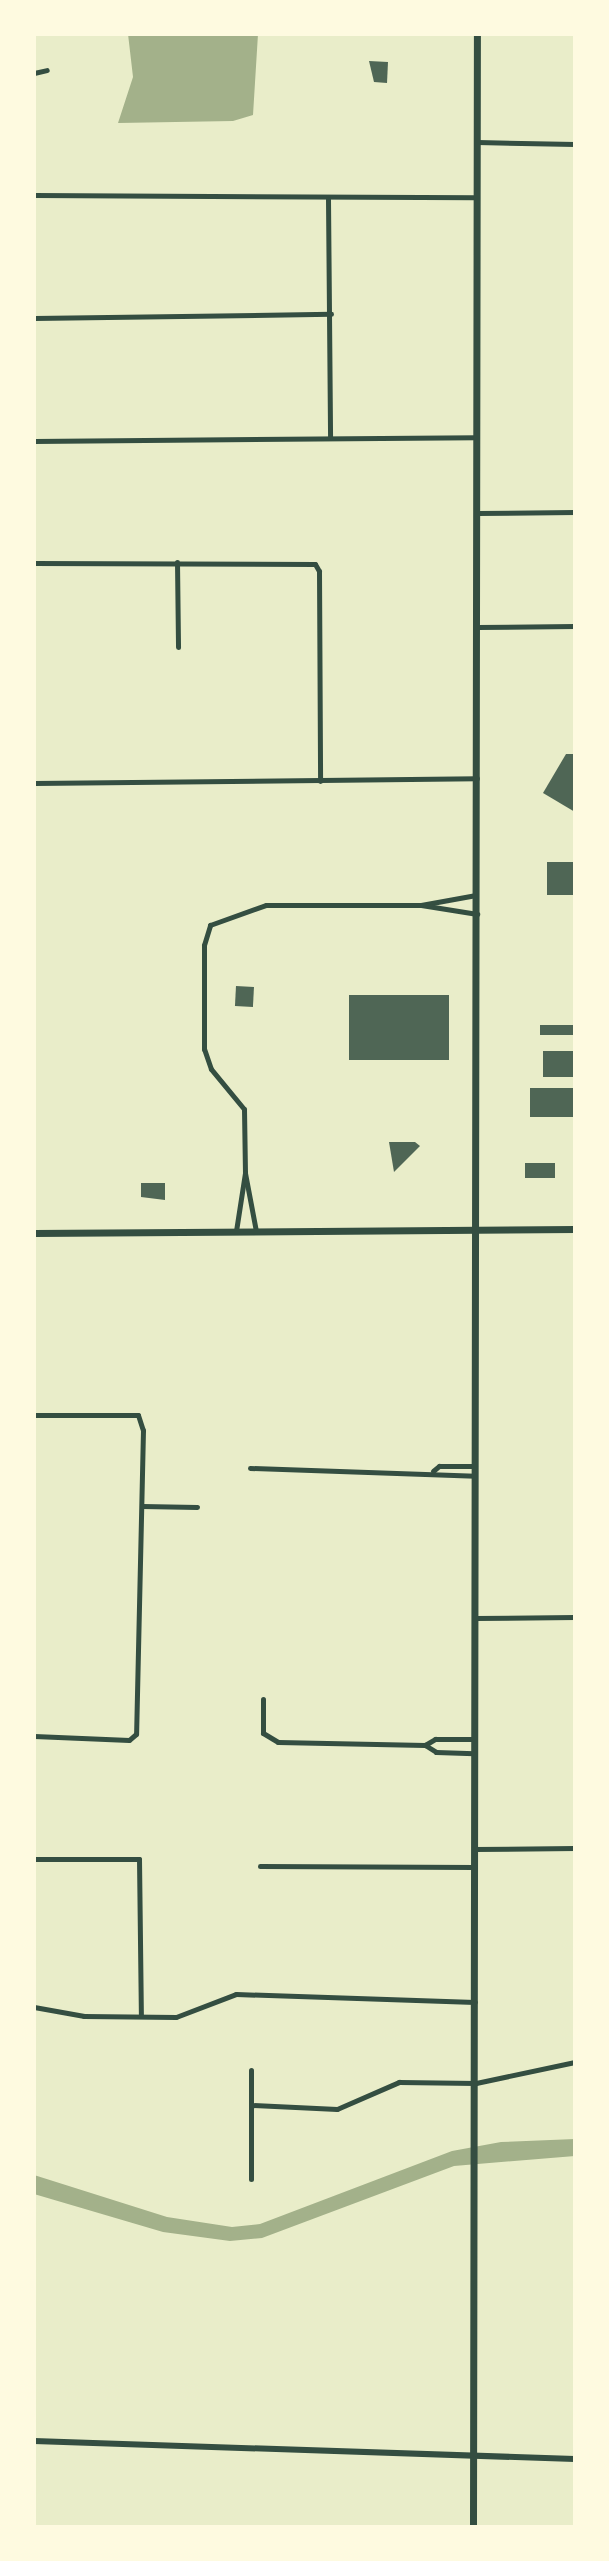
<!DOCTYPE html>
<style>
body{margin:0}
#map{position:relative;width:609px;height:2561px;overflow:hidden;background:#e9edc9;font-family:"Titillium Web",sans-serif}
div>[style]{position:absolute}
[style*='--x']{left:calc(var(--x)*1px);top:calc(var(--y)*1px);width:calc(var(--w)*1px);rotate:calc(var(--a)*1deg)}
.water>*{inset:0;background:#a3b18a}
.building>*{inset:0;background:#4f6655;transform-origin:0 0}
.minor>*{height:5px;margin:-2.5px;padding:0 2.5px;transform-origin:2.5px;border-radius:2.5px;background:#344e41}
.tertiary>*{height:6px;margin:-3px;padding:0 3px;transform-origin:3px;border-radius:3px;background:#344e41}
.secondary>*{height:7px;margin:-3.5px;padding:0 3.5px;transform-origin:3.5px;border-radius:3.5px;background:#344e41}
span{translate:-50% -50%;white-space:nowrap;text-align:center;line-height:1.15;-webkit-text-stroke:8px #fefae0;paint-order:stroke}
.frame{position:absolute;inset:0;border:36px solid #fefae0;pointer-events:none}
</style>
<div id="map">
<div class="water">
<i style="clip-path:polygon(128px 34px,258px 34px,253px 115px,233px 121px,118px 123px,133px 77px)"></i>
<i style="clip-path:polygon(575px 2139px,575px 2156px,454px 2166px,262px 2238px,230px 2241px,163px 2232px,34px 2194px,34px 2175px,167px 2217px,232px 2227px,260px 2224px,452px 2151px,501px 2142px)"></i>
</div>
<div class="building">
<i style="clip-path:polygon(369px 61px,388px 62px,387px 83px,374px 82px)"></i>
<i style="clip-path:polygon(566px 754px,575px 754px,575px 812px,543px 793px)"></i>
<i style="left:547px;top:862px;width:28px;height:33px"></i>
<i style="left:236px;top:986px;width:18px;height:20px;rotate:3deg"></i>
<i style="left:349px;top:995px;width:100px;height:65px"></i>
<i style="left:575px;top:1025px;width:10px;height:35px;rotate:90deg"></i>
<i style="left:575px;top:1051px;width:26px;height:32px;rotate:90deg"></i>
<i style="left:530px;top:1088px;width:45px;height:29px"></i>
<i style="clip-path:polygon(389px 1142px,415px 1142px,420px 1146px,394px 1172px)"></i>
<i style="left:525px;top:1163px;width:30px;height:15px"></i>
<i style="clip-path:polygon(141px 1183px,165px 1183px,165px 1200px,141px 1197px)"></i>
</div>
<div class="minor">
<i style="--x:34;--y:73;--w:13;--a:-13"></i>
<i style="--x:477;--y:142;--w:98;--a:1.2"></i>
<i style="--x:34;--y:195;--w:442;--a:0.3"></i>
<i style="--x:328;--y:199;--w:238;--a:89.5"></i>
<i style="--x:34;--y:318;--w:297;--a:-0.8"></i>
<i style="--x:34;--y:441;--w:442;--a:-0.5"></i>
<i style="--x:477;--y:513;--w:98;--a:-0.6"></i>
<i style="--x:177;--y:562;--w:85;--a:89.3"></i>
<i style="--x:34;--y:563;--w:281;--a:0.2"></i>
<i style="--x:315;--y:564;--w:8;--a:60"></i>
<i style="--x:319;--y:571;--w:210;--a:89.7"></i>
<i style="--x:477;--y:627;--w:98;--a:-0.6"></i>
<i style="--x:34;--y:783;--w:443;--a:-0.6"></i>
<i style="--x:476;--y:895;--w:56;--a:169.7"></i>
<i style="--x:421;--y:905;--w:57;--a:9.1"></i>
<i style="--x:245;--y:1173;--w:64;--a:-90.9"></i>
<i style="--x:244;--y:1109;--w:52;--a:-129.5"></i>
<i style="--x:211;--y:1069;--w:21;--a:-109"></i>
<i style="--x:204;--y:1049;--w:104;--a:-90"></i>
<i style="--x:204;--y:945;--w:21;--a:-73"></i>
<i style="--x:210;--y:925;--w:59;--a:-19.7"></i>
<i style="--x:266;--y:905;--w:155;--a:0"></i>
<i style="--x:236;--y:1231;--w:59;--a:-81.2"></i>
<i style="--x:245;--y:1173;--w:59;--a:79.3"></i>
<i style="--x:34;--y:1415;--w:104;--a:0"></i>
<i style="--x:138;--y:1415;--w:16;--a:72"></i>
<i style="--x:143;--y:1430;--w:304;--a:91.3"></i>
<i style="--x:136;--y:1734;--w:9;--a:139"></i>
<i style="--x:129;--y:1740;--w:95;--a:-177.6"></i>
<i style="--x:250;--y:1468;--w:225;--a:2"></i>
<i style="--x:433;--y:1471;--w:8;--a:-40"></i>
<i style="--x:439;--y:1466;--w:36;--a:0"></i>
<i style="--x:142;--y:1506;--w:55;--a:1"></i>
<i style="--x:475;--y:1618;--w:100;--a:-0.6"></i>
<i style="--x:263;--y:1699;--w:34;--a:90"></i>
<i style="--x:263;--y:1733;--w:17;--a:31"></i>
<i style="--x:278;--y:1742;--w:147;--a:1.2"></i>
<i style="--x:425;--y:1745;--w:12;--a:-31"></i>
<i style="--x:435;--y:1739;--w:39;--a:0"></i>
<i style="--x:425;--y:1745;--w:13;--a:32"></i>
<i style="--x:436;--y:1752;--w:38;--a:2"></i>
<i style="--x:474;--y:1849;--w:101;--a:-0.6"></i>
<i style="--x:34;--y:1859;--w:105;--a:0"></i>
<i style="--x:139;--y:1859;--w:157;--a:89.3"></i>
<i style="--x:260;--y:1866;--w:214;--a:0.3"></i>
<i style="--x:34;--y:2007;--w:51;--a:10.2"></i>
<i style="--x:84;--y:2016;--w:92;--a:0.6"></i>
<i style="--x:176;--y:2017;--w:64;--a:-21"></i>
<i style="--x:236;--y:1994;--w:239;--a:1.9"></i>
<i style="--x:251;--y:2105;--w:86;--a:2.7"></i>
<i style="--x:337;--y:2109;--w:68;--a:-23.5"></i>
<i style="--x:399;--y:2082;--w:77;--a:0.7"></i>
<i style="--x:476;--y:2083;--w:101;--a:-12"></i>
<i style="--x:251;--y:2179;--w:109;--a:-90"></i>
</div>
<div class="tertiary">
<i style="--x:34;--y:2441;--w:541;--a:1.91"></i>
</div>
<div class="secondary">
<i style="--x:34;--y:1233;--w:541;--a:-0.42"></i>
<i style="--x:473;--y:2527;--w:2493;--a:-89.91"></i>
</div>
<div class="frame"></div>
</div>
